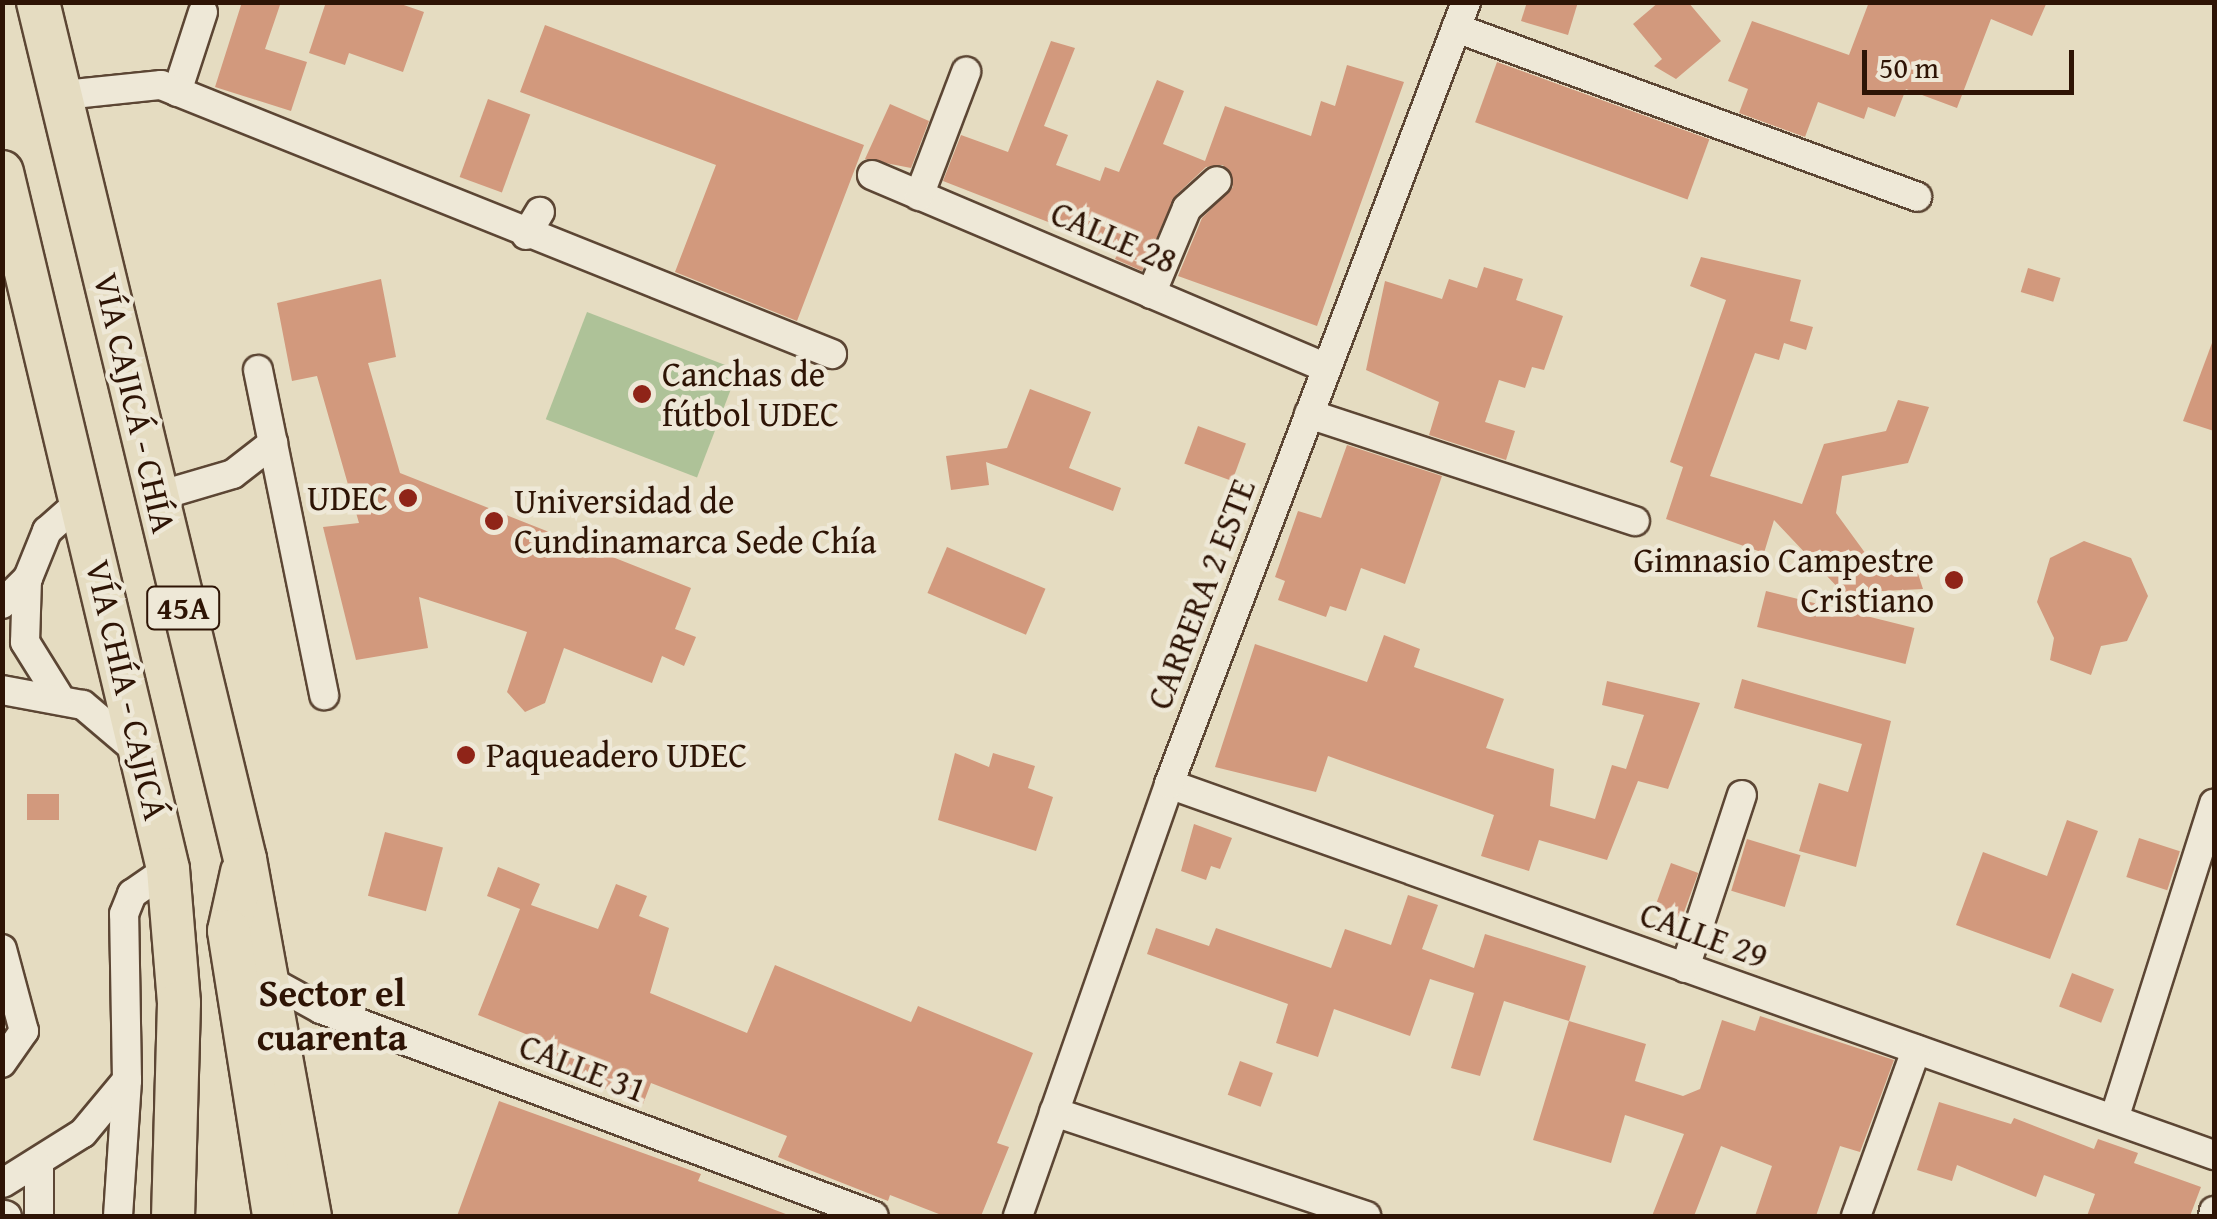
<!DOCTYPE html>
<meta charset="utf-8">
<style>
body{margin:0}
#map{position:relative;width:2217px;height:1219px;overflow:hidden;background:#e5dcc1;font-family:"Gentium Book Plus",serif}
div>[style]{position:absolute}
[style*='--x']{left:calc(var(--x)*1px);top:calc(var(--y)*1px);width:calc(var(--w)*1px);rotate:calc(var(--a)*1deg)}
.green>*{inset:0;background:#aec298;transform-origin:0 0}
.building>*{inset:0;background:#d2997d;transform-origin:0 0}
.roads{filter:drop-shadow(2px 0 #5c4634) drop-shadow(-2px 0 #5c4634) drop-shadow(0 2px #5c4634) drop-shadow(0 -2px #5c4634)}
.minor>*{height:28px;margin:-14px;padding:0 14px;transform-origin:14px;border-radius:14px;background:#eee8d7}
.highway>*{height:42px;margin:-21px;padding:0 21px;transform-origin:21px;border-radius:21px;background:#e5dcc1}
.dots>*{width:28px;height:28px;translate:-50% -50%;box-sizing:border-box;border:5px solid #eee8d7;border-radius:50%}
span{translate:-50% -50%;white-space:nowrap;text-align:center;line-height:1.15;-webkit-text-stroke:9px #eee8d7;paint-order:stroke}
.shield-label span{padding:2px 8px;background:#eee8d7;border:2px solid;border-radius:8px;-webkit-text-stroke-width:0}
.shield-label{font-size:32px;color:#2e1405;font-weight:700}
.street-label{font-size:35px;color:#2e1405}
.poi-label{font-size:35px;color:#2e1405}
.left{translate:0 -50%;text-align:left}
.right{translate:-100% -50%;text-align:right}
.neighbourhood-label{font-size:38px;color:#2e1405;font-weight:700}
.frame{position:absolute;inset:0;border:5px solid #2e1405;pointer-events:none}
.scale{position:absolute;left:1862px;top:50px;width:212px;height:45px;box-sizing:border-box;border:5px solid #2e1405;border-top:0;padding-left:12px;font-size:30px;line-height:35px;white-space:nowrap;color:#2e1405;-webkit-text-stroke:8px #eee8d7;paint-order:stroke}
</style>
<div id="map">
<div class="green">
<i style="left:587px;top:312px;width:162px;height:115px;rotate:21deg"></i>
</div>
<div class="building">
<i style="clip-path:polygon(242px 2px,281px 2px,265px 49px,307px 62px,291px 111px,215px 87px)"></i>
<i style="clip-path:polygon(326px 2px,395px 2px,424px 12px,403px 72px,349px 53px,345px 65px,309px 53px)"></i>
<i style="clip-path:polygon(1527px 2px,1578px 2px,1568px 35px,1521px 21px)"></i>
<i style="clip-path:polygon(1659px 2px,1688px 2px,1721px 41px,1676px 79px,1654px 66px,1662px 59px,1633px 24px)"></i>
<i style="clip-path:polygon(1869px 2px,2047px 2px,2032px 36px,1991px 19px,1957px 108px,1906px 89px,1895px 117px,1868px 107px,1864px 119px,1818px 102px,1805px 137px,1739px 113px,1748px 89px,1728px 81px,1752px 21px,1849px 55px)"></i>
<i style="clip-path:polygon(545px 25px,864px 145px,797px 321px,675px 272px,716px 165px,520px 92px)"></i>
<i style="clip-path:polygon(1051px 41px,1075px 48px,1044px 126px,1068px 135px,1056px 165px,1100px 181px,1105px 167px,1119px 172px,1157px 80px,1184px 91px,1163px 144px,1205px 161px,1225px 106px,1311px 136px,1321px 101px,1335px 106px,1347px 65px,1404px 82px,1317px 326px,1178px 276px,1202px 218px,1233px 187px,1223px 165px,1206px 167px,1175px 196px,1142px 271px,1115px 259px,1120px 250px,943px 181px,961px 135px,1008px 152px)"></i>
<i style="left:1497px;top:62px;width:226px;height:64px;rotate:20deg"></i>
<i style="left:488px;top:99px;width:45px;height:83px;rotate:20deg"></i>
<i style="clip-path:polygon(890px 104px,929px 121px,911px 168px,865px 159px)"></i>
<i style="clip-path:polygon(1701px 257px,1801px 280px,1790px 321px,1813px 327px,1806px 350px,1784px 343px,1779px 360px,1755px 353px,1710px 476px,1802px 504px,1824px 444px,1886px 431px,1898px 400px,1929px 407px,1908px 463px,1842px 476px,1836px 513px,1871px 561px,1911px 552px,1923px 589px,1843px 593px,1774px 520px,1764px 553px,1666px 519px,1683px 467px,1670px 462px,1726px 300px,1690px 286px)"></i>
<i style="clip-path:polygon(1484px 267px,1523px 279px,1516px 300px,1563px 316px,1544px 370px,1532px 367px,1525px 388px,1499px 380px,1485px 422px,1515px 431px,1506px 460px,1429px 435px,1439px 402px,1366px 370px,1385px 281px,1442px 299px,1449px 279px,1477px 288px)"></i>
<i style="left:2028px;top:268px;width:34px;height:25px;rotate:17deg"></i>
<i style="clip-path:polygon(381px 279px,396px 357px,368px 363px,400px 473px,691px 588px,675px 629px,696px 637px,684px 666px,662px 656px,652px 683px,564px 648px,545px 703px,525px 712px,507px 692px,527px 632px,419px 597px,428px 648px,356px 660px,323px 527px,359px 523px,317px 376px,292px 381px,277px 303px)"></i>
<i style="clip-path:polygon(2212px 343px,2214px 343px,2214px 431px,2183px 421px)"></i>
<i style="clip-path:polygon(1030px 389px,1091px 412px,1069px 468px,1121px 488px,1113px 511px,986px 462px,989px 485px,951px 490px,946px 456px,1007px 448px)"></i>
<i style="left:1198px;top:426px;width:51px;height:40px;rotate:20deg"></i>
<i style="clip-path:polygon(1347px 445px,1442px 476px,1405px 584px,1361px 568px,1346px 611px,1330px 606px,1326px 617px,1278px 600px,1285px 581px,1275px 577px,1298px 511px,1321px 518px)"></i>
<i style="clip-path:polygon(2084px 541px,2131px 558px,2148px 596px,2127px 641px,2101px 646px,2091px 675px,2050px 660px,2054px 638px,2037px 602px,2050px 558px)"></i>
<i style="left:947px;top:547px;width:107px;height:50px;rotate:23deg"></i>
<i style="left:1766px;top:591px;width:153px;height:37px;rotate:14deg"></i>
<i style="clip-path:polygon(1384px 635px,1420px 649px,1414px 667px,1504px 699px,1486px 748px,1554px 769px,1550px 806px,1595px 819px,1612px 765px,1626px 769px,1644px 715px,1602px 705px,1607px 681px,1700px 703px,1668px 789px,1638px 781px,1607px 860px,1539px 840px,1529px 871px,1481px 856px,1494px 815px,1328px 756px,1316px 792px,1215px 767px,1255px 644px,1367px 682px)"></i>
<i style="clip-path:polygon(1742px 679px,1891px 721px,1856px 867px,1799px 851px,1819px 783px,1848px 792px,1862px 744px,1734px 708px)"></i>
<i style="clip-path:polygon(955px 753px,989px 767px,993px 753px,1035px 766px,1028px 788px,1053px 797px,1036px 851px,938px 820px)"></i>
<i style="left:27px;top:794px;width:32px;height:26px"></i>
<i style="clip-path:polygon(2067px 820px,2098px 831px,2050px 959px,1956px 925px,1983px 852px,2047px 876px)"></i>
<i style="clip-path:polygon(1194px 824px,1232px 838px,1220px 869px,1211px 866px,1206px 880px,1181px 871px)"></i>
<i style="left:385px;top:832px;width:60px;height:66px;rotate:15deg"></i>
<i style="left:2139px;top:838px;width:43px;height:41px;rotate:18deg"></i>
<i style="left:1747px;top:839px;width:56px;height:54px;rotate:17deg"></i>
<i style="left:1671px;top:863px;width:29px;height:50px;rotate:20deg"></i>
<i style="clip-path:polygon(498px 867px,540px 884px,531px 905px,598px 929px,616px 884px,647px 896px,639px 916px,669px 928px,650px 993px,747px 1033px,775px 965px,911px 1022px,918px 1006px,1033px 1053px,997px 1143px,1009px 1147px,981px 1216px,944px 1216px,890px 1195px,888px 1201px,807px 1169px,778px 1157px,787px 1136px,651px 1083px,643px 1104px,543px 1063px,551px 1044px,478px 1015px,520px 909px,487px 896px)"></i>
<i style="clip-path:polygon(1408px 895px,1438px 905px,1422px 949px,1474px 968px,1485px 934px,1586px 966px,1569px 1021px,1504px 1001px,1480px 1076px,1451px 1068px,1474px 993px,1430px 979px,1410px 1036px,1334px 1009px,1318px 1057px,1276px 1043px,1288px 1004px,1147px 954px,1156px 928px,1209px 946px,1216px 928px,1331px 968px,1345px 929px,1391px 945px)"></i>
<i style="left:2072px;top:973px;width:45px;height:36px;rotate:21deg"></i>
<i style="clip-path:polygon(1760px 1016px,1894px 1060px,1860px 1152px,1840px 1146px,1816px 1216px,1755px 1216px,1772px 1166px,1721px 1146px,1694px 1216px,1652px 1216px,1684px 1134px,1625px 1115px,1611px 1163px,1533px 1140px,1569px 1021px,1646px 1044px,1635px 1081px,1683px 1096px,1700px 1089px,1722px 1020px,1755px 1031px)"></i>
<i style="left:1240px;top:1061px;width:35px;height:36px;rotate:20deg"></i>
<i style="clip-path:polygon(499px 1101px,701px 1174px,698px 1181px,791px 1216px,457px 1216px)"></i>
<i style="clip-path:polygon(1939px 1102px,2011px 1124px,2014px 1118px,2094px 1149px,2098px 1139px,2138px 1153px,2134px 1163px,2201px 1187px,2190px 1216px,2087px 1216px,2095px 1194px,2044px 1175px,2036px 1197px,1957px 1165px,1952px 1181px,1917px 1170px)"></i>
</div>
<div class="roads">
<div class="minor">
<i style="--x:1456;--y:28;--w:491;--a:20.1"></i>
<i style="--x:177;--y:92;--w:84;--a:-72"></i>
<i style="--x:64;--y:95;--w:98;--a:-5.9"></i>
<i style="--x:161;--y:85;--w:723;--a:21.85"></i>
<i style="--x:872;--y:175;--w:493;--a:23"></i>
<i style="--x:919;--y:196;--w:133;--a:-69.2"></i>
<i style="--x:526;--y:235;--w:27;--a:-59"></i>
<i style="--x:1151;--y:294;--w:93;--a:-67.3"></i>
<i style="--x:1187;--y:208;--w:40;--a:-42"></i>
<i style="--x:258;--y:370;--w:332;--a:78.5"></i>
<i style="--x:1309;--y:414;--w:343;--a:18.2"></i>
<i style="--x:155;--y:497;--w:81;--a:-16.4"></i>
<i style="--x:233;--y:474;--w:51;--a:-37.8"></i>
<i style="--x:27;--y:579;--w:63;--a:91.8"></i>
<i style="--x:25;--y:642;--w:62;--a:58.1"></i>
<i style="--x:2;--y:604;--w:37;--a:-45"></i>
<i style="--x:28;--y:578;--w:51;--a:-68"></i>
<i style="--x:47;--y:531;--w:48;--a:-41.6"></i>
<i style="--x:2;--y:690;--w:82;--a:10.5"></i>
<i style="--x:83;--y:705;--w:70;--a:40.3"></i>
<i style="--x:1169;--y:784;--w:1109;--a:19.55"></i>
<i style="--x:2;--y:949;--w:85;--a:75"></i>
<i style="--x:24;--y:1031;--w:39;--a:125"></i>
<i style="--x:1685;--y:968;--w:182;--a:-71.8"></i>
<i style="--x:270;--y:981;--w:58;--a:28.8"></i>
<i style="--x:321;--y:1009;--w:590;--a:20.52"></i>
<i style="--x:1054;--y:1112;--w:329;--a:18.4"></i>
<i style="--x:2114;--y:1119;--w:331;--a:-72.4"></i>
<i style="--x:3;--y:1183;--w:94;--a:-32"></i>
<i style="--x:83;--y:1133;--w:69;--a:-50.3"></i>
<i style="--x:5;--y:1215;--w:2;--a:27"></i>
<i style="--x:39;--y:1216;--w:49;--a:-90"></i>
<i style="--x:118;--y:1216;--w:136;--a:-86.2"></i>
<i style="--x:127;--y:1080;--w:166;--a:-91"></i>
<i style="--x:124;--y:914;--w:22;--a:-68"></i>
<i style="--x:132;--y:894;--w:44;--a:-34.8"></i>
<i style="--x:1018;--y:1216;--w:458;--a:-70.7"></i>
<i style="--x:1169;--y:784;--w:837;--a:-69.2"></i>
<i style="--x:1856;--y:1216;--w:177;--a:-70.1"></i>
<i style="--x:2213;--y:1216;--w:5;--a:-79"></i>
</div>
<div class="highway">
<i style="--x:38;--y:2;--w:882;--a:76.42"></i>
<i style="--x:245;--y:859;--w:363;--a:79.7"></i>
<i style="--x:2;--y:172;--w:716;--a:76.6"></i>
<i style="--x:168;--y:869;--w:134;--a:85.3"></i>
<i style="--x:179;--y:1003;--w:213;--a:91.6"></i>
<i style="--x:242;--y:872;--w:60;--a:102.4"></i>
<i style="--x:229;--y:931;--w:289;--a:81"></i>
</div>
</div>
<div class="dots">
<i style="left:642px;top:394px;background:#8f2418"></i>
<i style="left:408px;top:498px;background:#8f2418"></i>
<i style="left:494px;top:521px;background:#8f2418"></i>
<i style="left:1954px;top:580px;background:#8f2418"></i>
<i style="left:466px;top:755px;background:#8f2418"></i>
</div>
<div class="shield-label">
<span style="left:183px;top:608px">45A</span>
</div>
<div class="street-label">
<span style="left:1114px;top:237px;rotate:23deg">CALLE 28</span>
<span style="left:135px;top:403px;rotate:77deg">VÍA CAJICÁ - CHÍA</span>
<span style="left:1201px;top:594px;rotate:-69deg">CARRERA 2 ESTE</span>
<span style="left:127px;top:690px;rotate:77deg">VÍA CHÍA - CAJICÁ</span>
<span style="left:1704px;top:935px;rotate:20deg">CALLE 29</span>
<span style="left:583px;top:1068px;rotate:21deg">CALLE 31</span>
</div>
<div class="poi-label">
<span class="left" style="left:662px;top:394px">Canchas de<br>fútbol UDEC</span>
<span class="right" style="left:388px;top:498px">UDEC</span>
<span class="left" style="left:514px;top:521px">Universidad de<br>Cundinamarca Sede Chía</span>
<span class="right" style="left:1934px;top:580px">Gimnasio Campestre<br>Cristiano</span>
<span class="left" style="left:486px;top:755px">Paqueadero UDEC</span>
</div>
<div class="neighbourhood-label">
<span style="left:332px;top:1015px">Sector el<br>cuarenta</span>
</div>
<div class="frame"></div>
<div class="scale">50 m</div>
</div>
